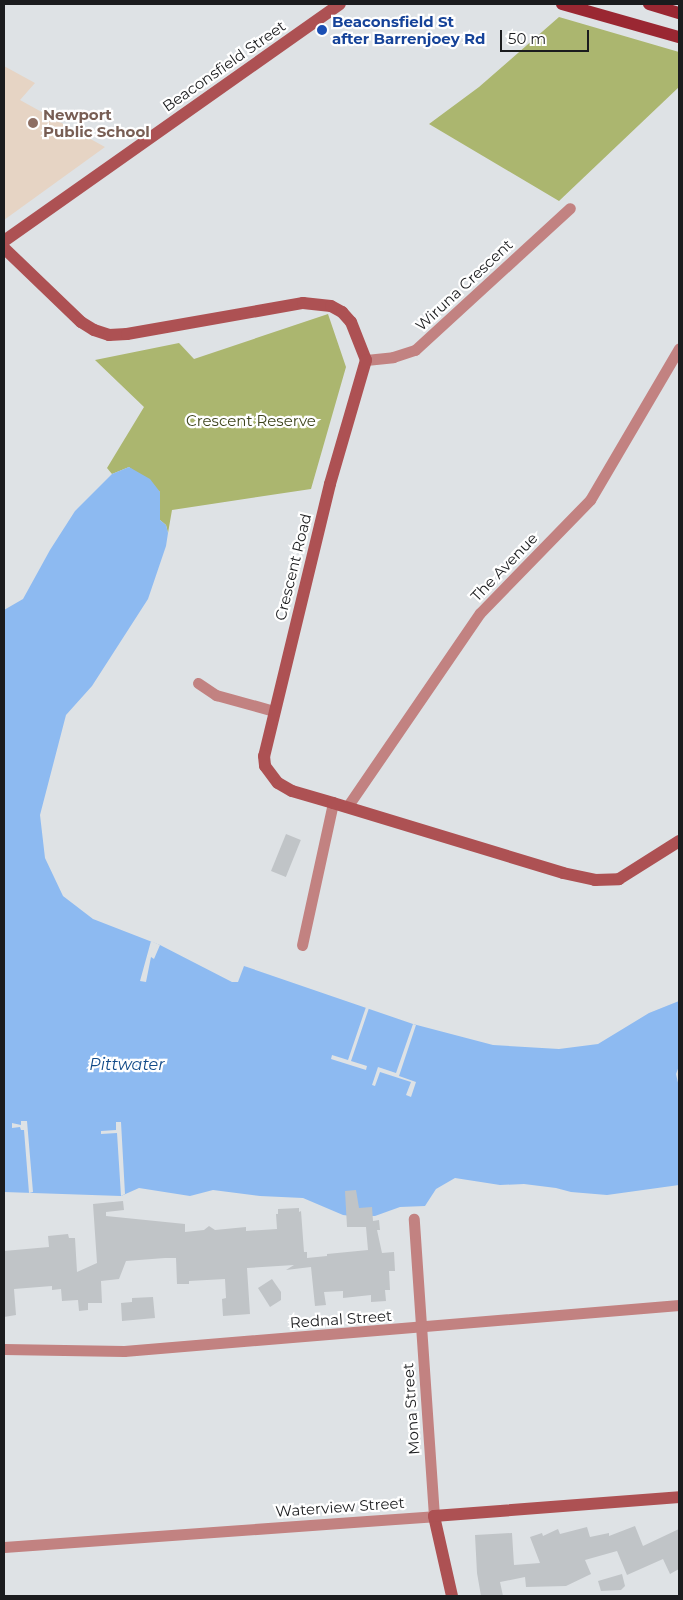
<!DOCTYPE html>
<style>
body{margin:0}
#map{position:relative;width:683px;height:1600px;overflow:hidden;background:#dee2e5;font-family:Montserrat,sans-serif}
div>[style]{position:absolute}
[style*='--x']{left:calc(var(--x)*1px);top:calc(var(--y)*1px);width:calc(var(--w)*1px);rotate:calc(var(--a)*1deg)}
.education>*{inset:0;background:#e6d4c4}
.green>*{inset:0;background:#abb66f}
.water>*{inset:0;background:#8dbaf1}
.pier>*{inset:0;background:#dee2e5}
.building>*{inset:0;background:#c0c4c7;transform-origin:0 0}
.street>*{height:11px;margin:-5.5px;padding:0 5.5px;transform-origin:5.5px;border-radius:5.5px;background:#c28281}
.secondary>*{height:12px;margin:-6px;padding:0 6px;transform-origin:6px;border-radius:6px;background:#ad5153}
.primary>*{height:12px;margin:-6px;padding:0 6px;transform-origin:6px;border-radius:6px;background:#9a2732}
.dots>*{width:14px;height:14px;translate:-50% -50%;box-sizing:border-box;border:2px solid #fff;border-radius:50%}
span{translate:-50% -50%;white-space:nowrap;text-align:center;line-height:1.15;-webkit-text-stroke:4.5px #fff;paint-order:stroke}
.transit-label{font-size:15px;color:#164399;font-weight:700}
.left{translate:0 -50%;text-align:left}
.street-label{font-size:15px;color:#1b1c1e}
.education-label{font-size:15px;color:#785e54;font-weight:700}
.park-label{font-size:15px;color:#3e441d}
.water-label{font-size:16px;color:#114a88;font-style:italic}
.frame{position:absolute;inset:0;border:5px solid #1b1c1e;pointer-events:none}
.scale{position:absolute;left:500px;top:30px;width:89px;height:22px;box-sizing:border-box;border:2px solid #1b1c1e;border-top:0;padding-left:6px;font-size:15px;line-height:18px;white-space:nowrap;color:#1b1c1e;-webkit-text-stroke:4px #fff;paint-order:stroke}
</style>
<div id="map">
<div class="education">
<i style="clip-path:polygon(4px 66px,35px 83px,20px 100px,105px 147px,4px 220px)"></i>
</div>
<div class="green">
<i style="clip-path:polygon(559px 17px,679px 52px,679px 87px,559px 201px,429px 124px,479px 87px)"></i>
<i style="clip-path:polygon(328px 314px,346px 367px,311px 489px,172px 510px,168px 533px,166px 525px,160px 520px,160px 492px,129px 467px,112px 474px,107px 468px,144px 407px,95px 360px,179px 343px,194px 359px)"></i>
</div>
<div class="water">
<i style="clip-path:polygon(129px 467px,150px 479px,160px 492px,160px 520px,166px 525px,168px 533px,166px 546px,148px 599px,92px 686px,66px 715px,40px 815px,45px 858px,63px 896px,93px 919px,160px 945px,232px 982px,238px 982px,244px 966px,413px 1024px,493px 1045px,559px 1049px,598px 1044px,649px 1013px,679px 1001px,679px 1066px,676px 1074px,679px 1087px,679px 1185px,607px 1195px,571px 1192px,556px 1188px,524px 1184px,500px 1185px,455px 1178px,436px 1189px,425px 1206px,400px 1207px,375px 1216px,351px 1216px,343px 1215px,303px 1198px,260px 1196px,213px 1190px,190px 1196px,139px 1188px,121px 1196px,4px 1192px,4px 610px,23px 599px,50px 550px,75px 511px,112px 474px)"></i>
</div>
<div class="pier">
<i style="clip-path:polygon(151px 941px,160px 945px,154px 959px,151px 957px,146px 982px,140px 981px)"></i>
<i style="clip-path:polygon(366px 1007px,369px 1008px,351px 1061px,367px 1066px,366px 1070px,331px 1059px,332px 1055px,348px 1060px)"></i>
<i style="clip-path:polygon(413px 1024px,416px 1025px,399px 1076px,416px 1082px,411px 1097px,406px 1095px,411px 1082px,380px 1072px,375px 1086px,372px 1085px,378px 1067px,396px 1073px)"></i>
<i style="clip-path:polygon(21px 1121px,27px 1121px,33px 1192px,29px 1193px,24px 1130px,21px 1130px,20px 1127px,12px 1128px,12px 1123px,21px 1125px)"></i>
<i style="clip-path:polygon(116px 1122px,121px 1122px,125px 1194px,121px 1196px,117px 1133px,101px 1134px,101px 1131px,116px 1130px)"></i>
</div>
<div class="building">
<i style="left:286px;top:834px;width:16px;height:40px;rotate:22deg"></i>
<i style="clip-path:polygon(356px 1190px,359px 1208px,372px 1207px,373px 1221px,379px 1220px,380px 1230px,377px 1230px,382px 1253px,394px 1252px,395px 1271px,389px 1271px,390px 1290px,385px 1290px,386px 1301px,371px 1302px,371px 1295px,343px 1298px,343px 1291px,324px 1292px,326px 1305px,315px 1306px,311px 1267px,286px 1270px,294px 1265px,247px 1268px,250px 1314px,223px 1316px,222px 1299px,226px 1298px,225px 1279px,189px 1281px,189px 1284px,177px 1284px,176px 1258px,165px 1258px,126px 1261px,119px 1279px,101px 1281px,102px 1303px,88px 1303px,88px 1310px,79px 1311px,78px 1300px,62px 1301px,61px 1289px,52px 1290px,52px 1286px,14px 1289px,16px 1315px,4px 1317px,4px 1251px,49px 1247px,48px 1236px,68px 1234px,69px 1238px,75px 1238px,77px 1272px,97px 1263px,93px 1204px,123px 1201px,124px 1210px,106px 1212px,106px 1216px,185px 1224px,185px 1232px,204px 1230px,209px 1226px,215px 1230px,246px 1227px,246px 1231px,277px 1229px,276px 1214px,278px 1214px,278px 1209px,299px 1208px,299px 1212px,301px 1211px,304px 1252px,307px 1252px,307px 1258px,327px 1256px,327px 1254px,368px 1250px,366px 1227px,347px 1227px,345px 1191px)"></i>
<i style="clip-path:polygon(272px 1279px,281px 1292px,281px 1300px,270px 1307px,258px 1288px)"></i>
<i style="clip-path:polygon(153px 1297px,155px 1318px,122px 1321px,121px 1303px,132px 1302px,132px 1298px)"></i>
<i style="clip-path:polygon(635px 1526px,643px 1546px,679px 1529px,679px 1569px,670px 1574px,663px 1559px,627px 1575px,617px 1551px,585px 1560px,591px 1574px,566px 1586px,526px 1587px,525px 1577px,500px 1582px,503px 1596px,481px 1596px,477px 1573px,475px 1535px,512px 1533px,514px 1565px,540px 1563px,530px 1537px,542px 1533px,543px 1536px,558px 1529px,560px 1534px,587px 1527px,590px 1537px,609px 1533px,609px 1536px)"></i>
<i style="clip-path:polygon(622px 1574px,625px 1586px,621px 1590px,601px 1591px,598px 1581px)"></i>
</div>
<div class="street">
<i style="--x:366;--y:360;--w:27;--a:-6"></i>
<i style="--x:393;--y:357;--w:23;--a:-18"></i>
<i style="--x:415;--y:350;--w:210;--a:-42.5"></i>
<i style="--x:198;--y:683;--w:22;--a:34"></i>
<i style="--x:216;--y:695;--w:60;--a:15.4"></i>
<i style="--x:347;--y:807;--w:235;--a:-55.6"></i>
<i style="--x:480;--y:613;--w:158;--a:-45.8"></i>
<i style="--x:590;--y:500;--w:176;--a:-59.6"></i>
<i style="--x:302;--y:945;--w:145;--a:-77.7"></i>
<i style="--x:4;--y:1349;--w:120;--a:1"></i>
<i style="--x:124;--y:1351;--w:557;--a:-4.74"></i>
<i style="--x:4;--y:1547;--w:431;--a:-4.1"></i>
<i style="--x:434;--y:1516;--w:298;--a:-93.9"></i>
</div>
<div class="secondary">
<i style="--x:4;--y:241;--w:411;--a:-35.2"></i>
<i style="--x:4;--y:248;--w:107;--a:43.9"></i>
<i style="--x:81;--y:322;--w:15;--a:32"></i>
<i style="--x:94;--y:330;--w:16;--a:18"></i>
<i style="--x:109;--y:335;--w:18;--a:-3"></i>
<i style="--x:127;--y:334;--w:179;--a:-10"></i>
<i style="--x:303;--y:303;--w:28;--a:6"></i>
<i style="--x:331;--y:306;--w:13;--a:29"></i>
<i style="--x:342;--y:312;--w:13;--a:48"></i>
<i style="--x:351;--y:322;--w:41;--a:68.5"></i>
<i style="--x:366;--y:360;--w:129;--a:106.2"></i>
<i style="--x:330;--y:484;--w:280;--a:103.6"></i>
<i style="--x:264;--y:756;--w:10;--a:84"></i>
<i style="--x:265;--y:766;--w:21;--a:53"></i>
<i style="--x:278;--y:783;--w:16;--a:30"></i>
<i style="--x:292;--y:791;--w:43;--a:16.3"></i>
<i style="--x:333;--y:803;--w:240;--a:16.9"></i>
<i style="--x:563;--y:873;--w:33;--a:12"></i>
<i style="--x:595;--y:880;--w:24;--a:-2"></i>
<i style="--x:619;--y:879;--w:71;--a:-32.3"></i>
<i style="--x:452;--y:1596;--w:82;--a:-102.7"></i>
<i style="--x:434;--y:1516;--w:246;--a:-4.4"></i>
</div>
<div class="primary">
<i style="--x:562;--y:4;--w:122;--a:15.8"></i>
<i style="--x:649;--y:4;--w:31;--a:17"></i>
</div>
<div class="dots">
<i style="left:322px;top:30px;background:#1a4fb4"></i>
<i style="left:33px;top:123px;background:#8d6e63"></i>
</div>
<div class="transit-label">
<span class="left" style="left:332px;top:30px">Beaconsfield St<br>after Barrenjoey Rd</span>
</div>
<div class="street-label">
<span style="left:224px;top:66px;rotate:-35deg">Beaconsfield Street</span>
<span style="left:464px;top:285px;rotate:-43deg">Wiruna Crescent</span>
<span style="left:293px;top:567px;rotate:-76deg">Crescent Road</span>
<span style="left:504px;top:567px;rotate:-46deg">The Avenue</span>
<span style="left:341px;top:1319px;rotate:-4deg">Rednal Street</span>
<span style="left:411px;top:1409px;rotate:-94deg">Mona Street</span>
<span style="left:340px;top:1507px;rotate:-4deg">Waterview Street</span>
</div>
<div class="education-label">
<span class="left" style="left:43px;top:123px">Newport<br>Public School</span>
</div>
<div class="park-label">
<span style="left:251px;top:421px">Crescent Reserve</span>
</div>
<div class="water-label">
<span style="left:127px;top:1065px">Pittwater</span>
</div>
<div class="frame"></div>
<div class="scale">50 m</div>
</div>
